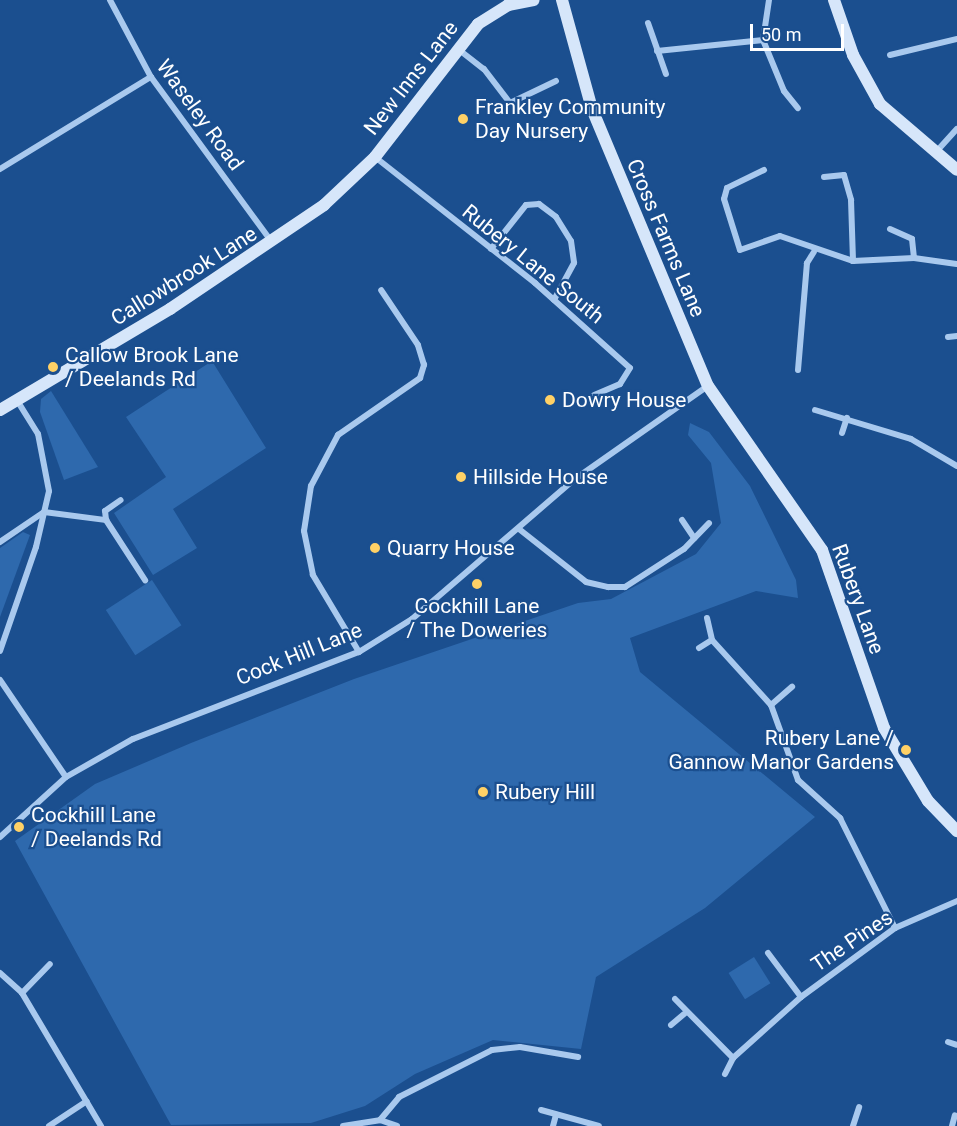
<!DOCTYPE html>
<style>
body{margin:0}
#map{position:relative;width:957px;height:1126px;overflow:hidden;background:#1b4f8f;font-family:Roboto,sans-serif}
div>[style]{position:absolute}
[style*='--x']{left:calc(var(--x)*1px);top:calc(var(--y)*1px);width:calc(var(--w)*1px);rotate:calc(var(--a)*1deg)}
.green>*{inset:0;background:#2e69ad;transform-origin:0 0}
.street>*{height:6px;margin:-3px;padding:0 3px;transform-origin:3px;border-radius:3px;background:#a9c9ee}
.secondary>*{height:12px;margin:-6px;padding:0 6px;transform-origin:6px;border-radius:6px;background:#d6e6fa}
.dots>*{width:16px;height:16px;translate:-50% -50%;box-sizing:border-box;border:3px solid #1b4f8f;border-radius:50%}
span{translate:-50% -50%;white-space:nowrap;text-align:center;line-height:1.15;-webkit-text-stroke:4.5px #1b4f8f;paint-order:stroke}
.street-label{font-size:21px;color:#fff}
.poi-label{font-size:21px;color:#fff}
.left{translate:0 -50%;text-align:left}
.right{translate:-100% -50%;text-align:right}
.scale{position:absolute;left:750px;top:24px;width:94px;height:27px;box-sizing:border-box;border:3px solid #fff;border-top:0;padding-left:8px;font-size:18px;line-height:21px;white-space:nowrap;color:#fff;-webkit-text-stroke:4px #1b4f8f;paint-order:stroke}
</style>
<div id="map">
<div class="green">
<i style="clip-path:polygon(212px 361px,266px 448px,173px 509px,197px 548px,153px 575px,114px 513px,166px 477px,126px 417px)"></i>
<i style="clip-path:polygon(51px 391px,98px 467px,64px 480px,40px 412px,41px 399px)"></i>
<i style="clip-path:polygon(690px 423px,709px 432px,750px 486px,796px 580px,798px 598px,756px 591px,630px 638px,640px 672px,815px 817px,705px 908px,596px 977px,581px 1049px,493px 1040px,415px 1074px,365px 1106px,311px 1123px,171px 1125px,15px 841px,95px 784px,191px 743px,354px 679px,578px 603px,611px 599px,696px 554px,721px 523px,711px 463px,688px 435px)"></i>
<i style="clip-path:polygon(23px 532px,30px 535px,0 617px,0 548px)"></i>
<i style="left:152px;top:580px;width:54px;height:55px;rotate:57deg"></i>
<i style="left:754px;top:957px;width:31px;height:30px;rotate:58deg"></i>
</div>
<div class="street">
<i style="--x:110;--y:0;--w:87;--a:62"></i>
<i style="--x:151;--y:77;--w:203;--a:53.8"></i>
<i style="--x:769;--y:0;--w:40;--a:98.5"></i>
<i style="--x:763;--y:40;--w:55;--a:67.6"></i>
<i style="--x:784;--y:91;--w:22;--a:51"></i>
<i style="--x:648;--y:23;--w:54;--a:70.6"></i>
<i style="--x:458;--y:49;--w:33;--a:38"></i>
<i style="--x:484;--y:69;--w:43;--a:52.6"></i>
<i style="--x:510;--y:103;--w:51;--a:-25.6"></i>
<i style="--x:657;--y:51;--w:107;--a:-5.9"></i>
<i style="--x:890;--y:55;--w:69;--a:-13.4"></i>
<i style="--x:936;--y:152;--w:31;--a:-48"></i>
<i style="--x:375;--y:157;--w:204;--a:38.2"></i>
<i style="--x:535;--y:283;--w:127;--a:41.8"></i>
<i style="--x:630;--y:368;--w:19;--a:122"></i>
<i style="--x:620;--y:384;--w:28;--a:157"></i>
<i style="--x:0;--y:169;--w:177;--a:-31.4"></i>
<i style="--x:764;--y:170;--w:41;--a:154.1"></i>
<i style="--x:727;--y:188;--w:11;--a:105"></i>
<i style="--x:724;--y:199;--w:53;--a:72.6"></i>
<i style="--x:740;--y:250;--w:42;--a:-19.3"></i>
<i style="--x:780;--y:236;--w:77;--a:18.9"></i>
<i style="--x:853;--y:261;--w:61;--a:-2.8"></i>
<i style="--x:914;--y:258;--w:43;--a:7.9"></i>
<i style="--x:824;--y:177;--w:20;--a:-6"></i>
<i style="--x:844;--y:175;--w:26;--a:74"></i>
<i style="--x:851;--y:200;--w:61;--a:88.1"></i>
<i style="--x:890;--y:229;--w:24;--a:24"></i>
<i style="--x:912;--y:239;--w:19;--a:84"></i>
<i style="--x:491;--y:249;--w:56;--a:-51.5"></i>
<i style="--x:526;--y:205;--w:13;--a:-4"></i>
<i style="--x:539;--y:204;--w:21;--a:37"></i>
<i style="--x:556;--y:217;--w:28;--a:58"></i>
<i style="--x:571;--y:241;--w:22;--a:82"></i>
<i style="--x:574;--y:263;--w:42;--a:118.4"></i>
<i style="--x:948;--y:337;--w:9;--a:-6"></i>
<i style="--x:798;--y:370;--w:107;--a:-85.2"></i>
<i style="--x:807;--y:263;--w:13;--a:-58"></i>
<i style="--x:815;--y:410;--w:100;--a:16.8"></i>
<i style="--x:911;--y:439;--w:53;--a:30.4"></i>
<i style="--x:842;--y:433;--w:16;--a:-72"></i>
<i style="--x:106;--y:520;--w:72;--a:57"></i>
<i style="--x:682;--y:520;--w:22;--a:56"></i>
<i style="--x:519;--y:529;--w:85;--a:38.3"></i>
<i style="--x:586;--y:582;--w:23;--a:13"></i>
<i style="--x:608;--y:587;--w:17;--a:0"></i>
<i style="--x:625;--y:587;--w:70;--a:-32.8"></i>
<i style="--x:684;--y:549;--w:36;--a:-46"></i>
<i style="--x:0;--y:542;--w:53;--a:-34.3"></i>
<i style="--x:44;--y:512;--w:63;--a:7.4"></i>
<i style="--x:106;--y:520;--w:9;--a:-96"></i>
<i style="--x:105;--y:511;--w:19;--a:-35"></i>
<i style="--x:707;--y:618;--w:23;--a:77"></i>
<i style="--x:712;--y:640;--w:88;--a:47.8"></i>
<i style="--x:771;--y:705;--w:80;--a:70.2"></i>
<i style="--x:798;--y:780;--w:57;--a:42.1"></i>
<i style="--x:840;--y:818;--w:123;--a:63.4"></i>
<i style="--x:699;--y:648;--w:15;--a:-32"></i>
<i style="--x:0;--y:651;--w:110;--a:-70.9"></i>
<i style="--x:36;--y:547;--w:57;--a:-76.9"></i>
<i style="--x:49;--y:491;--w:58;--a:-100.9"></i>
<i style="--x:38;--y:434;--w:39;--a:-122"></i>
<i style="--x:359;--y:652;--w:90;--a:-120.9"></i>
<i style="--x:313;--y:575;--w:45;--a:-101.6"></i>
<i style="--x:304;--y:531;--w:46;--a:-81.2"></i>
<i style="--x:311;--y:486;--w:58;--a:-62.1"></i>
<i style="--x:338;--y:435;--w:100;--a:-34.8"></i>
<i style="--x:420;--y:378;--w:14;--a:-73"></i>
<i style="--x:424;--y:365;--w:21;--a:-107"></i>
<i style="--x:418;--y:345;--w:66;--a:-123.9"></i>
<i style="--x:0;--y:680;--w:117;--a:55.8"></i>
<i style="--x:771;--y:705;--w:28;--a:-41"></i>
<i style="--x:0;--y:837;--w:89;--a:-42.3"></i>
<i style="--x:66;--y:777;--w:77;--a:-29.6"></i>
<i style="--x:133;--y:739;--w:242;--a:-21.1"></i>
<i style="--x:359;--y:652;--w:62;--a:-31.9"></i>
<i style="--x:412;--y:619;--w:215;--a:-40.7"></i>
<i style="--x:575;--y:479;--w:162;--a:-35"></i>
<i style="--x:768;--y:953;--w:55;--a:53.1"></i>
<i style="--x:0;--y:973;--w:30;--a:42"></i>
<i style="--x:22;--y:993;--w:155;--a:59.3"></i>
<i style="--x:22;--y:993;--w:40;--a:-46"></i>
<i style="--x:675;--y:999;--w:83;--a:45.5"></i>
<i style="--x:671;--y:1025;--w:17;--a:-40"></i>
<i style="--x:948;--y:1042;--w:9;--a:18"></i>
<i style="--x:725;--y:1074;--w:18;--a:-63"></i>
<i style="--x:733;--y:1058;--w:91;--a:-41.9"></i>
<i style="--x:801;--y:997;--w:117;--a:-36.3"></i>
<i style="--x:895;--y:928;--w:68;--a:-23.5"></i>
<i style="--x:541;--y:1110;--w:60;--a:15.4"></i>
<i style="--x:380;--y:1120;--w:30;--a:-50"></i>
<i style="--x:399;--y:1097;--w:104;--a:-26.8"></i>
<i style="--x:492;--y:1050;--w:28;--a:-6"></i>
<i style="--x:520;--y:1047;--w:59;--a:9.8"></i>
<i style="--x:49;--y:1126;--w:45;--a:-33.3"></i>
<i style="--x:343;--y:1126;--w:37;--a:-9"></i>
<i style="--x:380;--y:1120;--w:18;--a:19"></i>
<i style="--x:553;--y:1126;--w:11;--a:-75"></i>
<i style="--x:853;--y:1126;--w:20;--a:-72"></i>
<i style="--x:952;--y:1126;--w:11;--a:-75"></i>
</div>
<div class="secondary">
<i style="--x:562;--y:0;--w:113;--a:74.6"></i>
<i style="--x:592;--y:109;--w:300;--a:67.3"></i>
<i style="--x:708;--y:386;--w:200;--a:55.2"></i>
<i style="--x:822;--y:550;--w:188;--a:70.8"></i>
<i style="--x:884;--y:728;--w:85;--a:58.9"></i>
<i style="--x:928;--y:801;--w:42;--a:46"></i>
<i style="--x:834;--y:0;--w:58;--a:70.9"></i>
<i style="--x:853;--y:55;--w:56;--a:61.1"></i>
<i style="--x:880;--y:104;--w:101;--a:40.6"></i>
<i style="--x:0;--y:410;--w:198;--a:-30.7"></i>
<i style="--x:170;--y:309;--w:186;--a:-34"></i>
<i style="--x:324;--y:205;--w:70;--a:-43.3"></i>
<i style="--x:375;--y:157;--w:168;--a:-52.2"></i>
<i style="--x:478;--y:24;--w:36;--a:-32"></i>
<i style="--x:508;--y:5;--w:26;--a:-11"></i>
</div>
<div class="dots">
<i style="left:463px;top:119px;background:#ffd166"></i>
<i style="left:53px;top:367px;background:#ffd166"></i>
<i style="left:550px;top:400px;background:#ffd166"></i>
<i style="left:461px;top:477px;background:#ffd166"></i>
<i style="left:375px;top:548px;background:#ffd166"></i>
<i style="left:477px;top:584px;background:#ffd166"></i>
<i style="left:906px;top:750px;background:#ffd166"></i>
<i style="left:483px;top:792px;background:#ffd166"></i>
<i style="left:19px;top:827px;background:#ffd166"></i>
</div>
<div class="street-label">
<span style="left:411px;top:78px;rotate:-52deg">New Inns Lane</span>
<span style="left:200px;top:115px;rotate:54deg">Waseley Road</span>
<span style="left:666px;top:238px;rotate:67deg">Cross Farms Lane</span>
<span style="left:533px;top:264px;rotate:39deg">Rubery Lane South</span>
<span style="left:184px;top:276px;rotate:-32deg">Callowbrook Lane</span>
<span style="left:858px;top:599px;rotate:70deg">Rubery Lane</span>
<span style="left:299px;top:654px;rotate:-22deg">Cock Hill Lane</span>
<span style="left:852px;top:941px;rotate:-34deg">The Pines</span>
</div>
<div class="poi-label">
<span class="left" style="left:475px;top:119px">Frankley Community<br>Day Nursery</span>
<span class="left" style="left:65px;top:367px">Callow Brook Lane<br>/ Deelands Rd</span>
<span class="left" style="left:562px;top:400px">Dowry House</span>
<span class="left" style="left:473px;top:477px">Hillside House</span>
<span class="left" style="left:387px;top:548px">Quarry House</span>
<span style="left:477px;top:618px">Cockhill Lane<br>/ The Doweries</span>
<span class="right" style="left:894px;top:750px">Rubery Lane /<br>Gannow Manor Gardens</span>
<span class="left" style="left:495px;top:792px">Rubery Hill</span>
<span class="left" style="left:31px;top:827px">Cockhill Lane<br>/ Deelands Rd</span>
</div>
<div class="scale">50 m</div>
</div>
